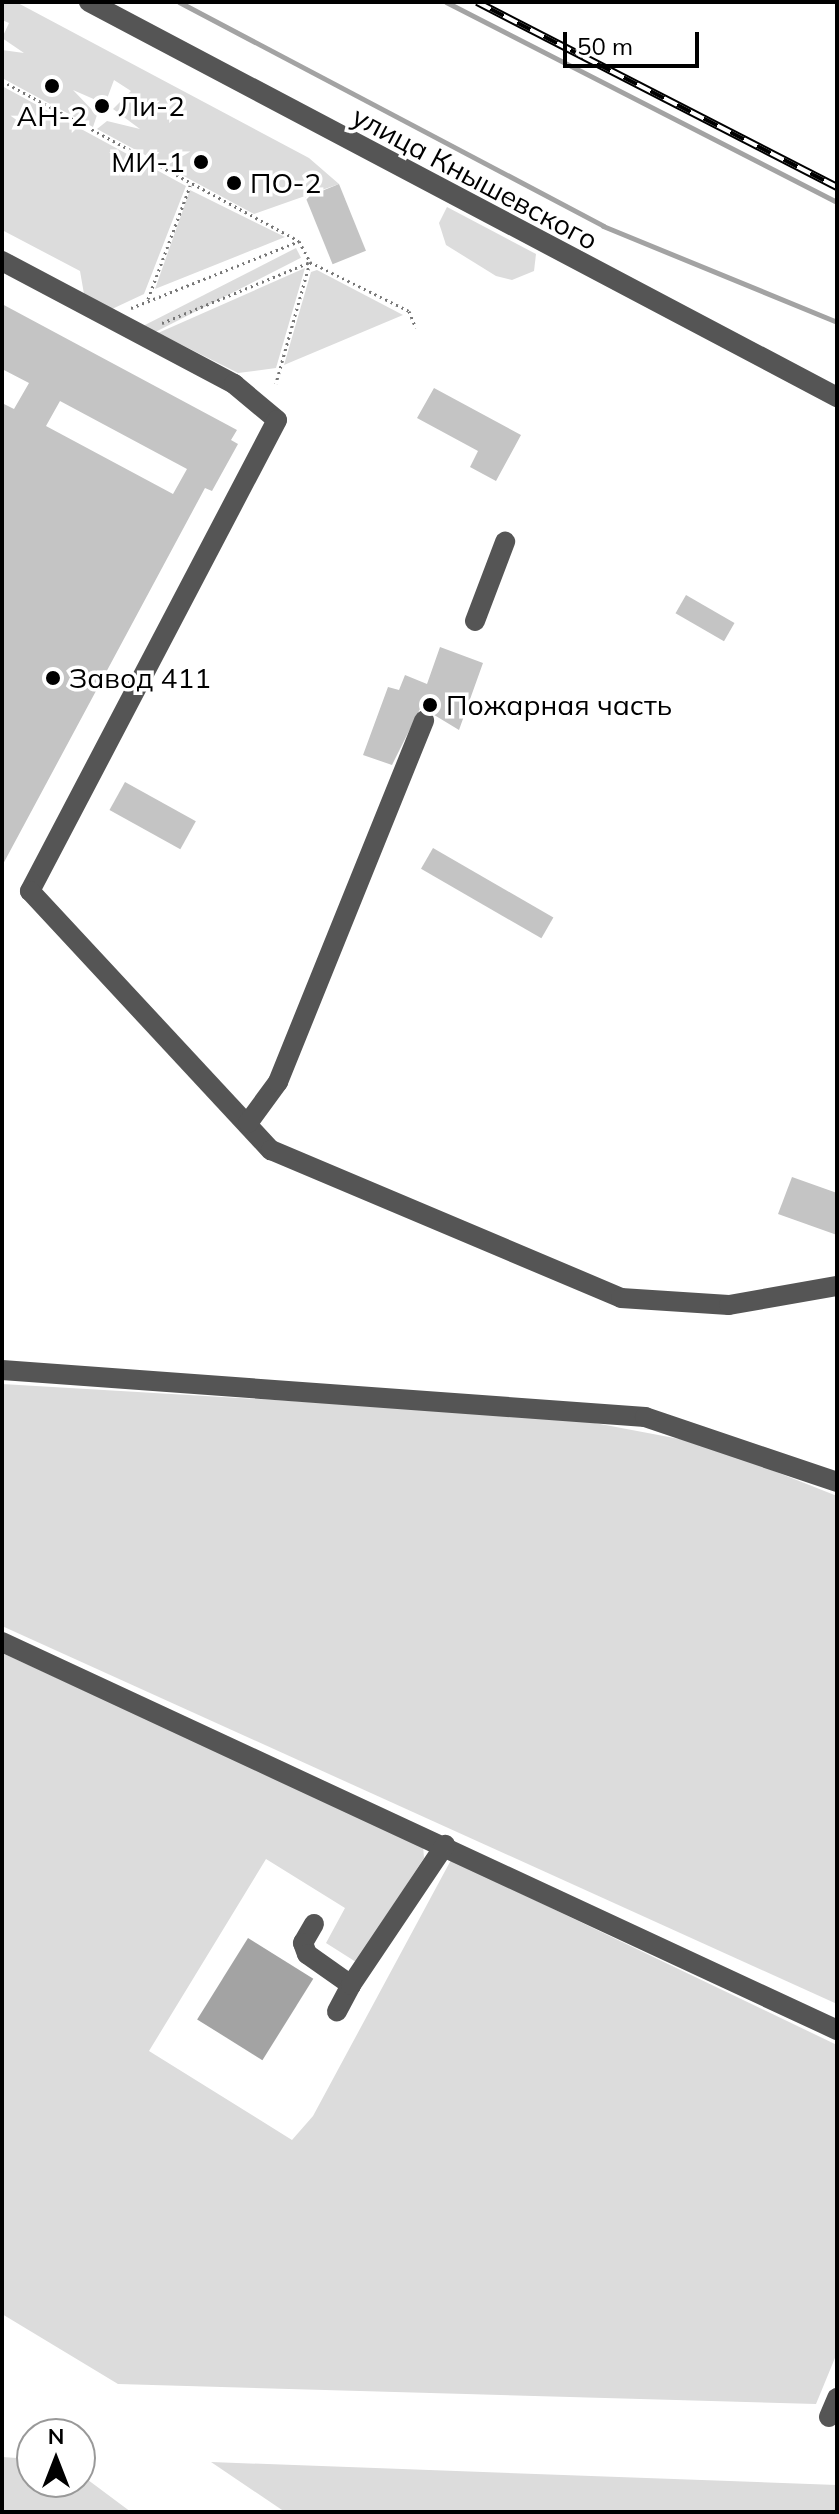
<!DOCTYPE html>
<meta charset="utf-8">
<style>
body{margin:0}
#map{position:relative;width:839px;height:2514px;overflow:hidden;background:#fff;font-family:Mulish,sans-serif}
div>[style]{position:absolute}
[style*='--x']{left:calc(var(--x)*1px);top:calc(var(--y)*1px);width:calc(var(--w)*1px);rotate:calc(var(--a)*1deg)}
.green>*{inset:0;background:#dcdcdc;transform-origin:0 0}
.water>*{inset:0;background:#a3a3a3;transform-origin:0 0}
.stream>*{height:5px;margin:-2.5px;padding:0 2.5px;transform-origin:2.5px;border-radius:2.5px;background:#a3a3a3}
.building>*{inset:0;background:#c4c4c4;transform-origin:0 0}
.path>*{height:3px;margin-top:-1.5px;transform-origin:0;background:repeating-linear-gradient(90deg,#777 0 2px,transparent 0 6px)}
.minor>*{height:20px;margin:-10px;padding:0 10px;transform-origin:10px;border-radius:10px;background:#555}
.rail>*{height:8px;margin-top:-4px;transform-origin:0;background:repeating-linear-gradient(90deg,#fff 0 15px,#000 0 30px);box-sizing:border-box;border-block:2px solid #000}
.dots>*{width:22px;height:22px;translate:-50% -50%;box-sizing:border-box;border:4px solid #fff;border-radius:50%}
span{translate:-50% -50%;white-space:nowrap;text-align:center;line-height:1.15;-webkit-text-stroke:7px #fff;paint-order:stroke}
.poi-label{font-size:28px;color:#000}
.left{translate:0 -50%;text-align:left}
.right{translate:-100% -50%;text-align:right}
.street-label{font-size:28px;color:#000}
.frame{position:absolute;inset:0;border:4px solid #000;pointer-events:none}
.north{position:absolute;left:16px;top:2418px;width:80px;height:80px;box-sizing:border-box;background:#fff;border:2px solid #999;border-radius:50%;rotate:0deg;font-size:22px;font-weight:700;line-height:32px;text-align:center;color:#000}
.north::after{content:'';display:block;margin:auto;width:28px;height:36px;background:#000;clip-path:polygon(50% 0,100% 100%,50% 72%,0 100%)}
.scale{position:absolute;left:563px;top:32px;width:136px;height:36px;box-sizing:border-box;border:4px solid #000;border-top:0;padding-left:10px;font-size:24px;line-height:28px;white-space:nowrap;color:#000;-webkit-text-stroke:6px #fff;paint-order:stroke}
</style>
<div id="map">
<div class="green">
<i style="clip-path:polygon(2px 2px,16px 2px,309px 158px,339px 184px,254px 214px,97px 129px,107px 121px,140px 129px,113px 109px,131px 91px,114px 80px,105px 104px,73px 90px,97px 115px,93px 127px,2px 78px,2px 50px,24px 53px,2px 38px,9px 23px,2px 20px)"></i>
<i style="clip-path:polygon(2px 86px,186px 186px,144px 294px,112px 309px,84px 294px,80px 271px,2px 230px)"></i>
<i style="clip-path:polygon(190px 190px,285px 237px,155px 289px)"></i>
<i style="clip-path:polygon(447px 207px,536px 254px,534px 271px,512px 280px,496px 276px,446px 245px,439px 223px)"></i>
<i style="left:296px;top:248px;width:11px;height:180px;rotate:63deg"></i>
<i style="clip-path:polygon(305px 268px,276px 368px,238px 373px,158px 333px)"></i>
<i style="clip-path:polygon(317px 270px,403px 315px,284px 365px,311px 272px)"></i>
<i style="clip-path:polygon(2px 1384px,563px 1417px,706px 1444px,837px 1496px,837px 2004px,2px 1626px)"></i>
<i style="clip-path:polygon(2px 1653px,423px 1845px,424px 1858px,356px 1962px,326px 1943px,345px 1908px,266px 1859px,149px 2051px,292px 2140px,313px 2116px,451px 1860px,837px 2045px,837px 2353px,816px 2404px,118px 2384px,2px 2314px)"></i>
<i style="clip-path:polygon(2px 2457px,32px 2459px,32px 2482px,80px 2482px,80px 2474px,131px 2512px,2px 2512px)"></i>
<i style="clip-path:polygon(211px 2462px,837px 2485px,837px 2512px,285px 2512px)"></i>
</div>
<div class="water">
<i style="left:248px;top:1938px;width:77px;height:96px;rotate:32deg"></i>
</div>
<div class="stream">
<i style="--x:179;--y:2;--w:480;--a:27.8"></i>
<i style="--x:603;--y:226;--w:253;--a:22.3"></i>
<i style="--x:446;--y:2;--w:439;--a:27.1"></i>
</div>
<div class="building">
<i style="left:339px;top:184px;width:72px;height:36px;rotate:68deg"></i>
<i style="clip-path:polygon(evenodd,2px 304px,237px 430px,231px 440px,238px 444px,212px 491px,205px 488px,2px 866px,2px 403px,14px 409px,29px 383px,2px 369px,2px 304px,60px 401px,187px 469px,173px 494px,46px 426px,60px 401px)"></i>
<i style="clip-path:polygon(434px 388px,521px 435px,496px 481px,470px 467px,478px 451px,417px 418px)"></i>
<i style="left:686px;top:595px;width:56px;height:21px;rotate:30deg"></i>
<i style="clip-path:polygon(440px 647px,483px 663px,459px 730px,421px 707px,392px 765px,363px 755px,388px 687px,399px 690px,405px 675px,427px 684px)"></i>
<i style="left:125px;top:782px;width:81px;height:32px;rotate:29deg"></i>
<i style="left:433px;top:848px;width:139px;height:24px;rotate:30deg"></i>
<i style="clip-path:polygon(792px 1177px,837px 1193px,837px 1235px,778px 1214px)"></i>
</div>
<div class="path">
<i style="--x:2;--y:81;--w:337;--a:28.3"></i>
<i style="--x:299;--y:241;--w:24;--a:62"></i>
<i style="--x:310;--y:262;--w:126;--a:105.7"></i>
<i style="--x:148;--y:299;--w:121;--a:-69.6"></i>
<i style="--x:131;--y:308;--w:181;--a:-21.7"></i>
<i style="--x:162;--y:323;--w:160;--a:-22.4"></i>
<i style="--x:310;--y:262;--w:110;--a:26.3"></i>
<i style="--x:409;--y:311;--w:18;--a:68"></i>
</div>
<div class="minor">
<i style="--x:89;--y:2;--w:846;--a:27.84"></i>
<i style="--x:2;--y:261;--w:263;--a:27.9"></i>
<i style="--x:234;--y:384;--w:56;--a:39.9"></i>
<i style="--x:277;--y:420;--w:532;--a:117.67"></i>
<i style="--x:30;--y:891;--w:354;--a:47.1"></i>
<i style="--x:271;--y:1150;--w:380;--a:22.9"></i>
<i style="--x:621;--y:1298;--w:108;--a:3.7"></i>
<i style="--x:729;--y:1305;--w:110;--a:-10"></i>
<i style="--x:475;--y:621;--w:85;--a:-69.2"></i>
<i style="--x:248;--y:1123;--w:51;--a:-53.8"></i>
<i style="--x:278;--y:1082;--w:390;--a:-68"></i>
<i style="--x:2;--y:1370;--w:645;--a:4.18"></i>
<i style="--x:645;--y:1417;--w:203;--a:18.7"></i>
<i style="--x:2;--y:1642;--w:921;--a:24.92"></i>
<i style="--x:314;--y:1924;--w:22;--a:120"></i>
<i style="--x:303;--y:1943;--w:12;--a:70"></i>
<i style="--x:307;--y:1954;--w:54;--a:35.2"></i>
<i style="--x:351;--y:1985;--w:30;--a:118"></i>
<i style="--x:351;--y:1985;--w:169;--a:-56.1"></i>
<i style="--x:829;--y:2417;--w:21;--a:-67"></i>
</div>
<div class="rail">
<i style="--x:477;--y:2;--w:405;--a:27.2"></i>
</div>
<div class="dots">
<i style="left:52px;top:86px;background:#000"></i>
<i style="left:102px;top:106px;background:#000"></i>
<i style="left:201px;top:162px;background:#000"></i>
<i style="left:234px;top:183px;background:#000"></i>
<i style="left:53px;top:678px;background:#000"></i>
<i style="left:430px;top:705px;background:#000"></i>
</div>
<div class="poi-label">
<span class="left" style="left:118px;top:106px">Ли-2</span>
<span style="left:52px;top:116px">АН-2</span>
<span class="right" style="left:185px;top:162px">МИ-1</span>
<span class="left" style="left:250px;top:183px">ПО-2</span>
<span class="left" style="left:69px;top:678px">Завод 411</span>
<span class="left" style="left:446px;top:705px">Пожарная часть</span>
</div>
<div class="street-label">
<span style="left:475px;top:178px;rotate:28deg">улица Кнышевского</span>
</div>
<div class="frame"></div>
<div class="north">N</div>
<div class="scale">50 m</div>
</div>
